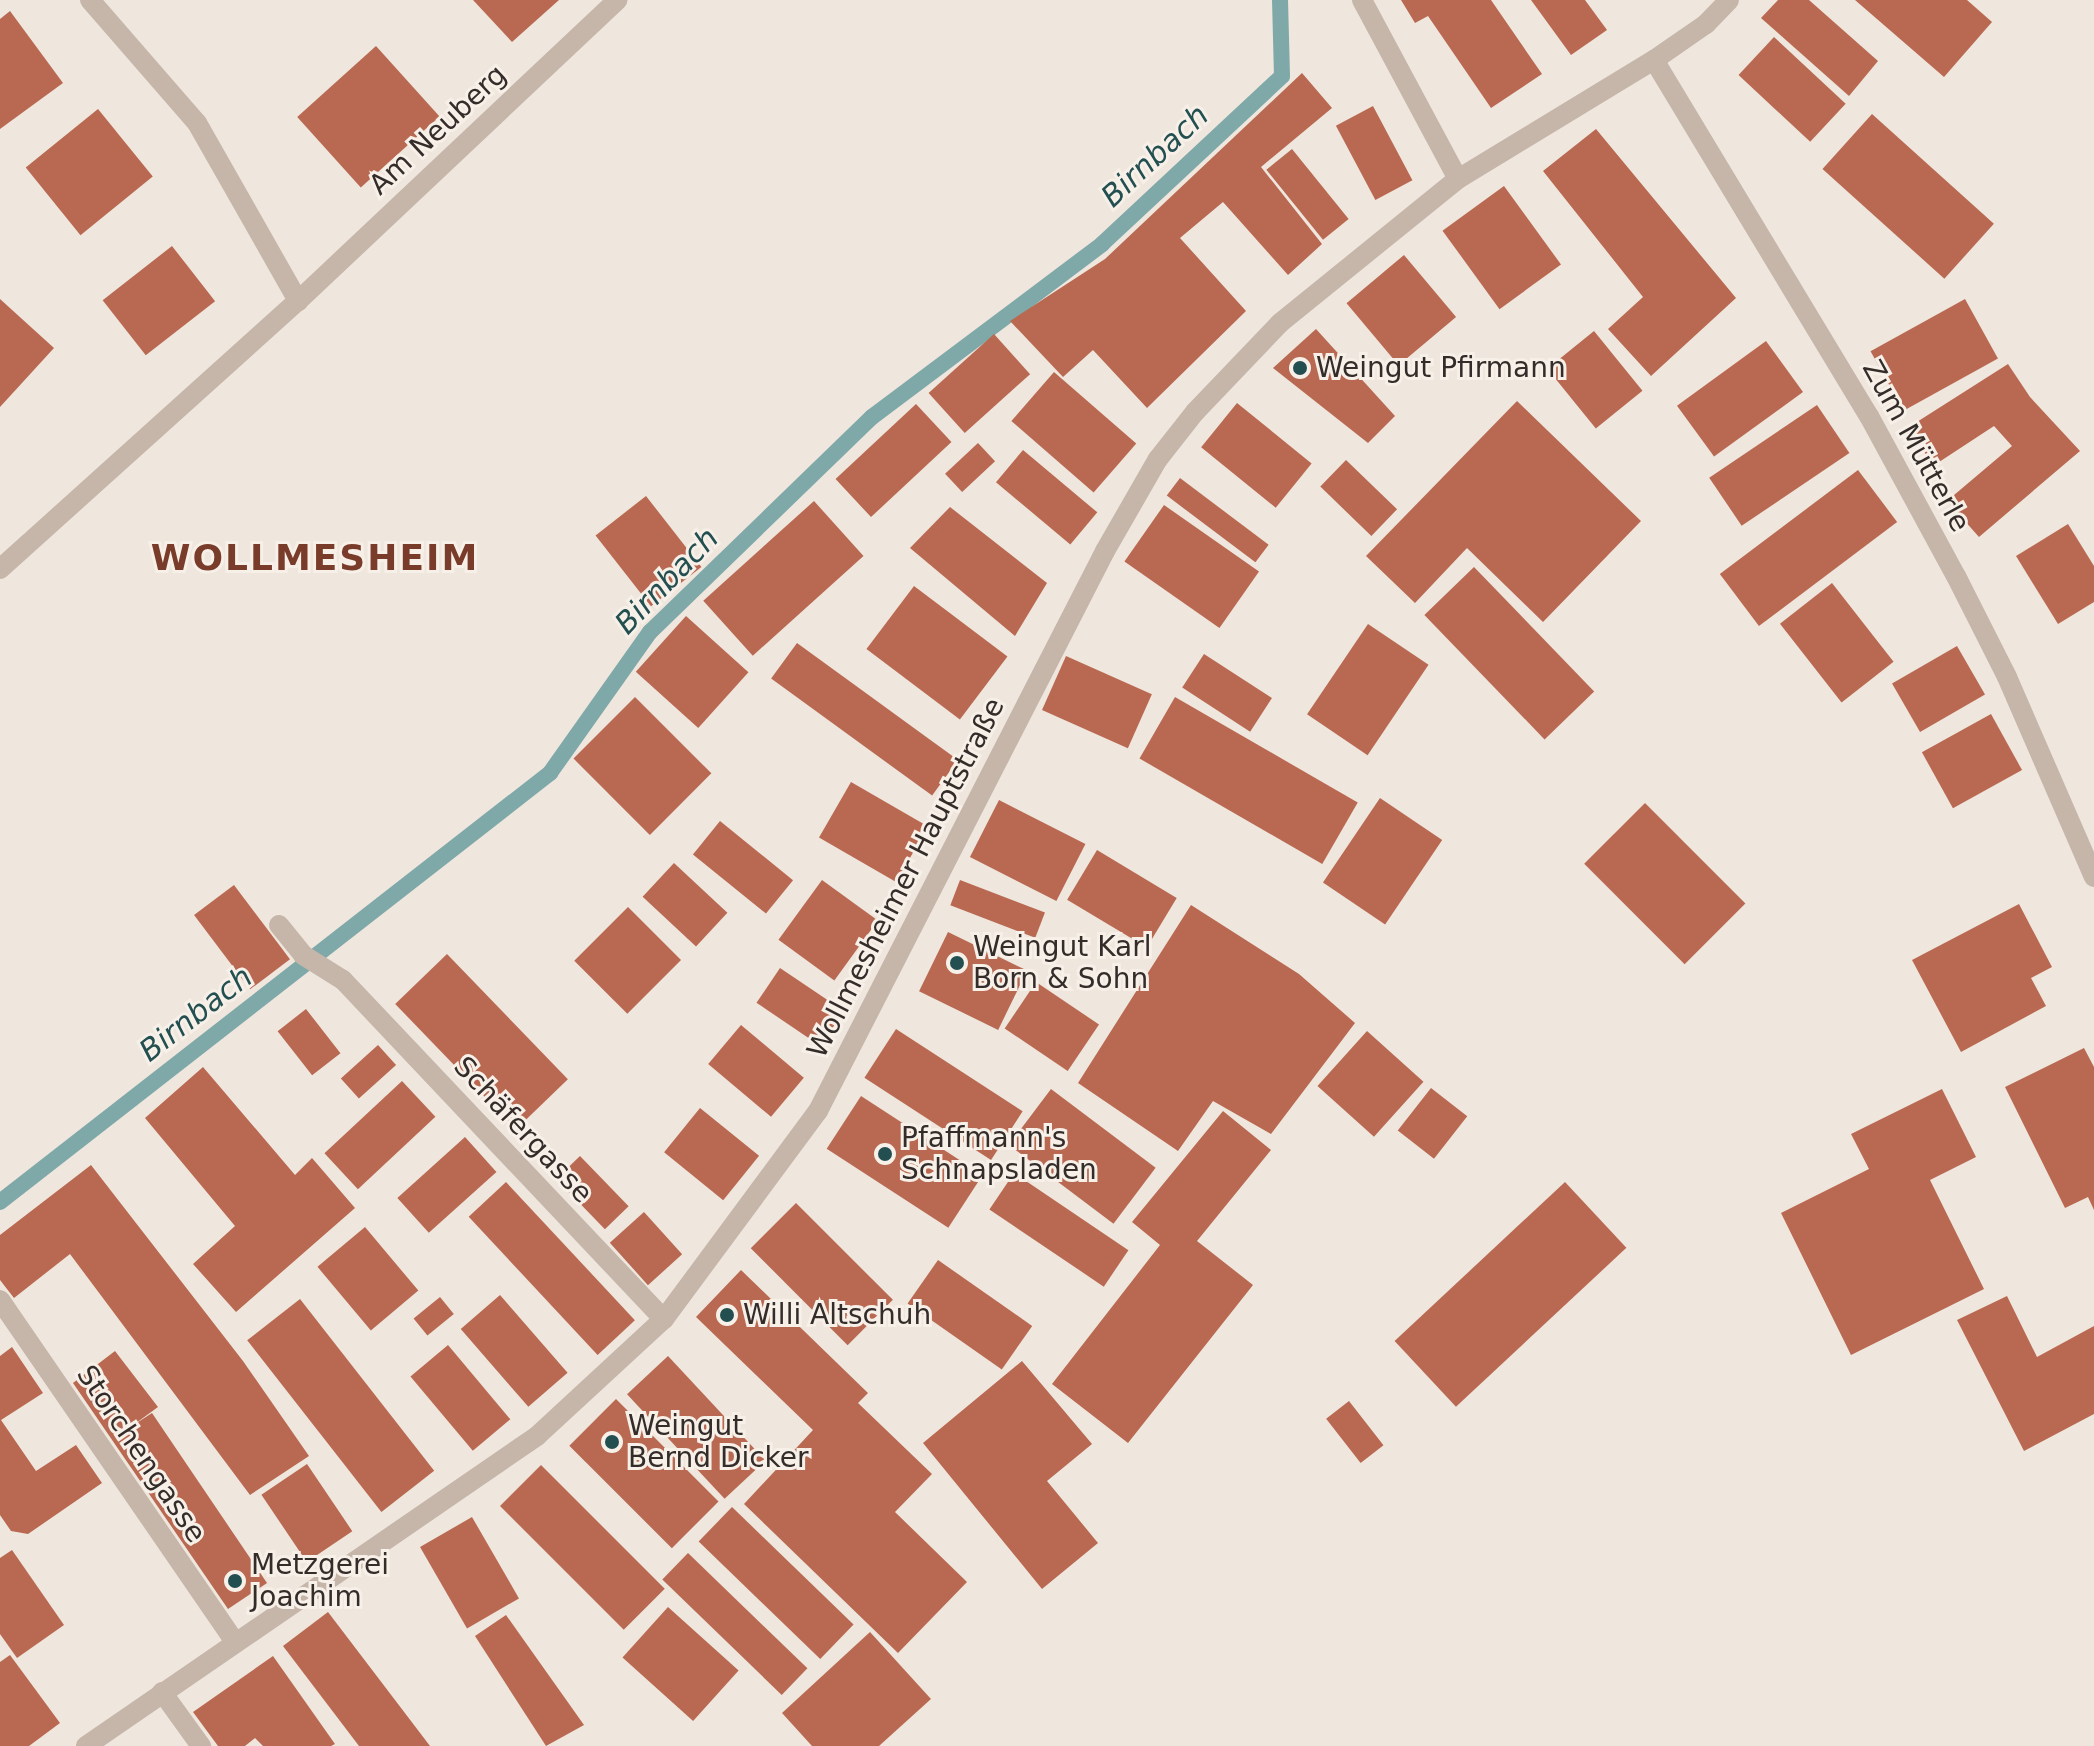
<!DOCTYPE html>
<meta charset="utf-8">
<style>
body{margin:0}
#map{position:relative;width:2094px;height:1746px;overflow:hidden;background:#efe6dd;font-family:"DejaVu Sans",sans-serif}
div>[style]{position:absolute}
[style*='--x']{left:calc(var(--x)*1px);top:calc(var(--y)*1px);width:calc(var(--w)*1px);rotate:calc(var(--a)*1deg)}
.stream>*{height:16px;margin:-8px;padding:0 8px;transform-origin:8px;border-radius:8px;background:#7fa8a9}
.building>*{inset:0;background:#b96951;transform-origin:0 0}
.lane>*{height:20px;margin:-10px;padding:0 10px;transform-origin:10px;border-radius:10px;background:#c6b6aa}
.street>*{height:20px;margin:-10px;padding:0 10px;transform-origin:10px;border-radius:10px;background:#c6b6aa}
.dots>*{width:22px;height:22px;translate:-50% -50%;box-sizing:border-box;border:4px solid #f7f0e8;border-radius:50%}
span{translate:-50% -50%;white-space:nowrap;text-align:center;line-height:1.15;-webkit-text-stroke:6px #f7f0e8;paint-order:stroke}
.street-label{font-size:28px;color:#342c29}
.poi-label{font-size:28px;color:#342c29}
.left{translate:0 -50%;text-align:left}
.water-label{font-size:30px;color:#234f51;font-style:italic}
.district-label{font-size:36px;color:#7a3c2a;font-weight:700;letter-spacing:2px}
</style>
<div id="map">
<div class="stream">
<i style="--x:0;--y:1202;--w:698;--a:-37.95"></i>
<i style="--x:550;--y:773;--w:173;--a:-54.7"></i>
<i style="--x:650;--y:632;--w:309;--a:-44.1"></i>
<i style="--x:872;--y:417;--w:288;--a:-36.9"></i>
<i style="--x:1102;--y:244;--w:246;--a:-43"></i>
<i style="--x:1282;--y:76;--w:76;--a:-91.5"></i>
</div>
<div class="building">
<i style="clip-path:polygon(473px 0,559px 0,512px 42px)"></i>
<i style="clip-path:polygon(1401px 0,1491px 0,1542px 74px,1491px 108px,1428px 16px,1415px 23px)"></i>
<i style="clip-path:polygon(1531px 0,1585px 0,1607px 30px,1571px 55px)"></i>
<i style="clip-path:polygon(1778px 0,1809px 0,1878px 61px,1849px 96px,1761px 18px)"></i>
<i style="clip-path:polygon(1855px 0,1967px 0,1992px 22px,1944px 77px)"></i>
<i style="clip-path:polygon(10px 11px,63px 83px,0 129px,0 19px)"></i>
<i style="left:1774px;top:37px;width:98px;height:52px;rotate:43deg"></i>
<i style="left:376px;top:46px;width:95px;height:106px;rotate:48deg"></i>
<i style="clip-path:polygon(1302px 73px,1332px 108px,1261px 167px,1322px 244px,1288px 275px,1223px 202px,1180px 238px,1246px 311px,1147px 408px,1093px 350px,1063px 377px,1010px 321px,1105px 259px)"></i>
<i style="left:1373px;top:106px;width:84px;height:42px;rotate:62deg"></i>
<i style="left:98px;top:109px;width:87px;height:93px;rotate:51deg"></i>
<i style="left:1872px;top:114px;width:164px;height:74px;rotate:42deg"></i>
<i style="clip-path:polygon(1596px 129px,1736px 298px,1651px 376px,1608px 329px,1643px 297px,1543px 171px)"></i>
<i style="left:1292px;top:149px;width:90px;height:33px;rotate:51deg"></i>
<i style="left:1504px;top:186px;width:97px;height:76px;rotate:54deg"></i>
<i style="left:172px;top:246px;width:70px;height:88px;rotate:52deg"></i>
<i style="left:1404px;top:255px;width:81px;height:75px;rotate:50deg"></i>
<i style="clip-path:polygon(0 299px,54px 348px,0 407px)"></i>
<i style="left:1965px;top:299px;width:68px;height:108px;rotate:61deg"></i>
<i style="clip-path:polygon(1316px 329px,1395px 416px,1368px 443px,1273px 368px)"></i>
<i style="left:1594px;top:331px;width:77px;height:60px;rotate:51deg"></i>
<i style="left:994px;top:334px;width:54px;height:88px;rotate:48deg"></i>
<i style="left:1766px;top:341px;width:63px;height:110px;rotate:54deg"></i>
<i style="clip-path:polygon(2008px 364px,2030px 397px,2080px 451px,1979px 537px,1947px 501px,2012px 446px,1994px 426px,1933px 466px,1909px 427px)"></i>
<i style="left:1054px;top:372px;width:109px;height:65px;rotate:41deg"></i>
<i style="clip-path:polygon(1517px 401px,1641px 521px,1543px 622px,1467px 548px,1415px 603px,1366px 556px)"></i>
<i style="left:1237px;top:403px;width:96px;height:57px;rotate:39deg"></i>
<i style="left:916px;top:404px;width:52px;height:110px;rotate:47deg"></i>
<i style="left:1817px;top:405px;width:58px;height:130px;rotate:56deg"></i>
<i style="left:978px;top:443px;width:25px;height:45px;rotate:47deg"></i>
<i style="left:1023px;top:450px;width:97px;height:42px;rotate:40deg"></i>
<i style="left:1346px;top:460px;width:71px;height:37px;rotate:44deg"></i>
<i style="left:1858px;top:470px;width:65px;height:173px;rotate:53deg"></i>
<i style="left:1180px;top:478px;width:111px;height:22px;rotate:37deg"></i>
<i style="left:646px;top:496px;width:90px;height:64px;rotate:52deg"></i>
<i style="left:814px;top:501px;width:74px;height:149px;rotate:48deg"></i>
<i style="left:1164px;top:505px;width:116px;height:69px;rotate:35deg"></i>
<i style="clip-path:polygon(950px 507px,1047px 583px,1015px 636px,910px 548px)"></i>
<i style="clip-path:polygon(2068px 524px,2094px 566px,2094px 602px,2058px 624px,2016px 556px)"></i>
<i style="left:1474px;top:567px;width:173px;height:69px;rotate:46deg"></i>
<i style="left:1832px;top:583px;width:100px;height:66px;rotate:52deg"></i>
<i style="left:914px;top:586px;width:117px;height:79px;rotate:37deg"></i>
<i style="left:686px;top:616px;width:84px;height:75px;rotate:42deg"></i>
<i style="left:1368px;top:624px;width:73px;height:109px;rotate:34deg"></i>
<i style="left:797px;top:643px;width:199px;height:44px;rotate:36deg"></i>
<i style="left:1957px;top:646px;width:56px;height:75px;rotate:60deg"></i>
<i style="left:1204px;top:654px;width:81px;height:40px;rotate:33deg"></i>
<i style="left:1066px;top:656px;width:94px;height:59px;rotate:24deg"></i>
<i style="left:635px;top:697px;width:108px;height:87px;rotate:45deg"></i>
<i style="left:1175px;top:697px;width:211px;height:71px;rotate:30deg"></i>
<i style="left:1991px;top:714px;width:64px;height:79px;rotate:61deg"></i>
<i style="left:851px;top:782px;width:89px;height:64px;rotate:30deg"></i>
<i style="left:1380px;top:798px;width:75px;height:102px;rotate:34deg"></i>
<i style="left:999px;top:800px;width:97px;height:64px;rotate:27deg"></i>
<i style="left:1645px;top:803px;width:142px;height:86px;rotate:45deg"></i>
<i style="left:720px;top:821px;width:94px;height:43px;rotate:39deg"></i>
<i style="left:1097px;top:850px;width:93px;height:58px;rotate:31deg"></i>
<i style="left:674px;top:863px;width:73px;height:46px;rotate:43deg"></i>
<i style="left:822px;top:880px;width:69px;height:74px;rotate:36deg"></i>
<i style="left:960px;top:880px;width:91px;height:27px;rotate:21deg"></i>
<i style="left:234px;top:885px;width:93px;height:50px;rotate:53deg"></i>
<i style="clip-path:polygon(2019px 904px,2052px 967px,2031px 978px,2046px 1006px,1961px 1052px,1912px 960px)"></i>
<i style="clip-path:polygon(1191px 905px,1299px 974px,1355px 1023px,1271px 1134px,1213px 1101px,1178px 1151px,1078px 1083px)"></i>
<i style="left:628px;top:907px;width:75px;height:76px;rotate:45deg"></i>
<i style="left:948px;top:932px;width:88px;height:66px;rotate:26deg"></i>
<i style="left:447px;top:954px;width:174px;height:72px;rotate:46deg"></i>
<i style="left:780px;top:968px;width:77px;height:42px;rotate:34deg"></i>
<i style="left:1036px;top:982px;width:76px;height:56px;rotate:34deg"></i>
<i style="left:306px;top:1009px;width:56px;height:36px;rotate:52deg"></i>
<i style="left:741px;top:1025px;width:82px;height:51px;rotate:40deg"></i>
<i style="left:896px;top:1029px;width:151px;height:58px;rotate:33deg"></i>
<i style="left:1367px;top:1031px;width:76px;height:74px;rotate:42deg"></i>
<i style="left:378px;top:1045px;width:27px;height:50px;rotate:48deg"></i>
<i style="clip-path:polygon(2084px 1048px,2094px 1067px,2094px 1210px,2088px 1197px,2065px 1208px,2005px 1087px)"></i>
<i style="clip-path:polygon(203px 1067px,295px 1175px,312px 1158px,355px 1208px,236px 1312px,193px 1264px,235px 1226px,145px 1118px)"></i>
<i style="left:402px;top:1081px;width:49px;height:106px;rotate:47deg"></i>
<i style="left:1431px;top:1088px;width:46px;height:54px;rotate:38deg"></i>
<i style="left:1051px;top:1089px;width:131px;height:70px;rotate:37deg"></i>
<i style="clip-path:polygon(1942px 1089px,1976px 1157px,1930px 1180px,1984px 1289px,1851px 1355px,1781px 1213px,1869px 1169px,1851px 1134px)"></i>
<i style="left:861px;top:1096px;width:145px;height:63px;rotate:33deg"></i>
<i style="left:700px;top:1108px;width:76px;height:57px;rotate:39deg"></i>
<i style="clip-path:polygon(1223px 1111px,1271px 1150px,1197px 1241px,1253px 1285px,1128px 1443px,1052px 1384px,1160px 1245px,1132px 1222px)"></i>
<i style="left:465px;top:1137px;width:47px;height:91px;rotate:48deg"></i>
<i style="left:580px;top:1156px;width:70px;height:33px;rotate:46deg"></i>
<i style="clip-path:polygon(91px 1165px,243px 1361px,309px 1456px,250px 1495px,70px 1254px,14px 1298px,0 1280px,0 1235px)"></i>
<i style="left:1014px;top:1173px;width:138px;height:44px;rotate:34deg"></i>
<i style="left:506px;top:1182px;width:189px;height:51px;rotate:47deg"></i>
<i style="left:1565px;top:1182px;width:90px;height:233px;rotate:47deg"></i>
<i style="left:796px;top:1203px;width:137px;height:64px;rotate:45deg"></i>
<i style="left:644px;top:1212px;width:57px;height:46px;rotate:48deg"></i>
<i style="left:365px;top:1227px;width:83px;height:62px;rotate:50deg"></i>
<i style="left:938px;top:1260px;width:115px;height:53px;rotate:35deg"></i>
<i style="clip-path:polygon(741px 1270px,868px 1393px,858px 1403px,932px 1474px,895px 1512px,967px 1582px,898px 1653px,744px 1504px,813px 1430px,696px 1317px)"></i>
<i style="left:500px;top:1295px;width:103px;height:52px;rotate:49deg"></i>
<i style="clip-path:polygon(2007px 1296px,2037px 1357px,2094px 1326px,2094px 1414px,2024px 1451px,1957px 1320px)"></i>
<i style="left:440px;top:1297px;width:22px;height:34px;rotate:51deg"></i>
<i style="left:300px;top:1299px;width:218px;height:67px;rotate:52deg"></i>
<i style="left:448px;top:1345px;width:97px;height:49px;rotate:50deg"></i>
<i style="clip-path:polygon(12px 1347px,43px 1393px,1px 1420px,36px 1471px,76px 1445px,102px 1483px,28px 1534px,11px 1531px,0 1515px,0 1356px)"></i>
<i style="clip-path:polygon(115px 1351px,158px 1407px,132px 1426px,152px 1413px,267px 1583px,228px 1609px,73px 1383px)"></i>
<i style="left:668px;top:1356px;width:143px;height:56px;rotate:47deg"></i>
<i style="clip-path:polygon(1022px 1361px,1092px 1444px,1047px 1481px,1098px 1543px,1042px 1589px,923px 1443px)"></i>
<i style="left:616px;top:1399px;width:145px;height:66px;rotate:45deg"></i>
<i style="left:1349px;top:1401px;width:56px;height:29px;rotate:52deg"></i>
<i style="left:307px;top:1464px;width:81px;height:55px;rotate:56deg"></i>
<i style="left:541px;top:1465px;width:175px;height:58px;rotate:45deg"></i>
<i style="left:732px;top:1507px;width:169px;height:48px;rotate:44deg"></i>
<i style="left:472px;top:1517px;width:94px;height:60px;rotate:60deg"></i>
<i style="clip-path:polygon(12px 1550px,64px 1625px,17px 1658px,0 1634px,0 1558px)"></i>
<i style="left:688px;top:1553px;width:166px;height:37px;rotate:44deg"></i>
<i style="left:668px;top:1607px;width:95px;height:68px;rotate:42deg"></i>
<i style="clip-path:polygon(328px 1612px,430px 1746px,359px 1746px,283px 1646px)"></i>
<i style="clip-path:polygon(506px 1615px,584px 1725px,546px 1746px,475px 1636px)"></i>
<i style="clip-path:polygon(870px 1632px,931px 1699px,879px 1746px,812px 1746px,782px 1713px)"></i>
<i style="clip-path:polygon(10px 1655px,60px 1723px,29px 1746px,0 1746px,0 1662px)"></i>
<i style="clip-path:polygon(273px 1656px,335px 1744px,331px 1746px,263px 1746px,255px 1738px,245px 1746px,218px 1746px,193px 1712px)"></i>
</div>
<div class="lane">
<i style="--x:279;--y:925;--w:38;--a:51"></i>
<i style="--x:303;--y:955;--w:47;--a:32"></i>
</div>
<div class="street">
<i style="--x:90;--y:0;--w:163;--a:49"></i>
<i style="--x:197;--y:123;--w:205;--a:60.4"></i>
<i style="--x:1362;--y:0;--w:203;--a:61.8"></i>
<i style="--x:1654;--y:60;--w:416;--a:58.9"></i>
<i style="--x:1869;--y:416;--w:182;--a:61.5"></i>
<i style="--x:1956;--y:576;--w:113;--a:63.2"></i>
<i style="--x:2007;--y:677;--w:218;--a:66.5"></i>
<i style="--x:0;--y:569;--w:401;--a:-42"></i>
<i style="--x:298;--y:301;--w:439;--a:-43.3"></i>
<i style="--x:343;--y:980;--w:467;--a:46.6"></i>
<i style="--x:0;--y:1300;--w:413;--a:55.5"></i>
<i style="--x:162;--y:1692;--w:67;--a:54.2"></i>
<i style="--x:86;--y:1746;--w:547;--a:-34.5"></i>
<i style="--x:537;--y:1436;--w:173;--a:-42.7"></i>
<i style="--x:664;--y:1319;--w:259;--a:-53.5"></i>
<i style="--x:818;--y:1111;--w:629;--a:-62.86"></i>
<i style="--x:1105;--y:551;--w:106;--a:-60.1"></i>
<i style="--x:1158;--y:459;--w:60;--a:-51.8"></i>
<i style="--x:1195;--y:412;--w:123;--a:-46.3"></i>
<i style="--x:1280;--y:323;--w:229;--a:-39"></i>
<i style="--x:1458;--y:179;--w:229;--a:-31.3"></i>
<i style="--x:1654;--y:60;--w:63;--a:-34.7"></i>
<i style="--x:1706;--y:24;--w:33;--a:-46"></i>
</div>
<div class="dots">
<i style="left:1300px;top:368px;background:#234f51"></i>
<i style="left:957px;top:963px;background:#234f51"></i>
<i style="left:885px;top:1154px;background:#234f51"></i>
<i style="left:727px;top:1315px;background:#234f51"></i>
<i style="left:612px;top:1442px;background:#234f51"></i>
<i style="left:235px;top:1581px;background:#234f51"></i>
</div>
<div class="street-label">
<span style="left:438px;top:130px;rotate:-43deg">Am Neuberg</span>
<span style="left:1916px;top:446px;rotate:61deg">Zum Mütterle</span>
<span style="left:906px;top:878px;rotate:-63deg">Wollmesheimer Hauptstraße</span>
<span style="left:523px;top:1130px;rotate:47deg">Schäfergasse</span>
<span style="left:141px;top:1454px;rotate:56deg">Storchengasse</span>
</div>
<div class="poi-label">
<span class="left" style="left:1316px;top:368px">Weingut Pfirmann</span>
<span class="left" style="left:973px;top:963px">Weingut Karl<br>Born &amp; Sohn</span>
<span class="left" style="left:901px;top:1154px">Pfaffmann's<br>Schnapsladen</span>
<span class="left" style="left:743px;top:1315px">Willi Altschuh</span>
<span class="left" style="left:628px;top:1442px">Weingut<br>Bernd Dicker</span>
<span class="left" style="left:251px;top:1581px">Metzgerei<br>Joachim</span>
</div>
<div class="water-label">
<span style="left:1155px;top:156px;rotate:-43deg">Birnbach</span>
<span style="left:667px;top:581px;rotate:-46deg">Birnbach</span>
<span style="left:196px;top:1014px;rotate:-38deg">Birnbach</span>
</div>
<div class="district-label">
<span style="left:315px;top:558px">WOLLMESHEIM</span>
</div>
</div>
